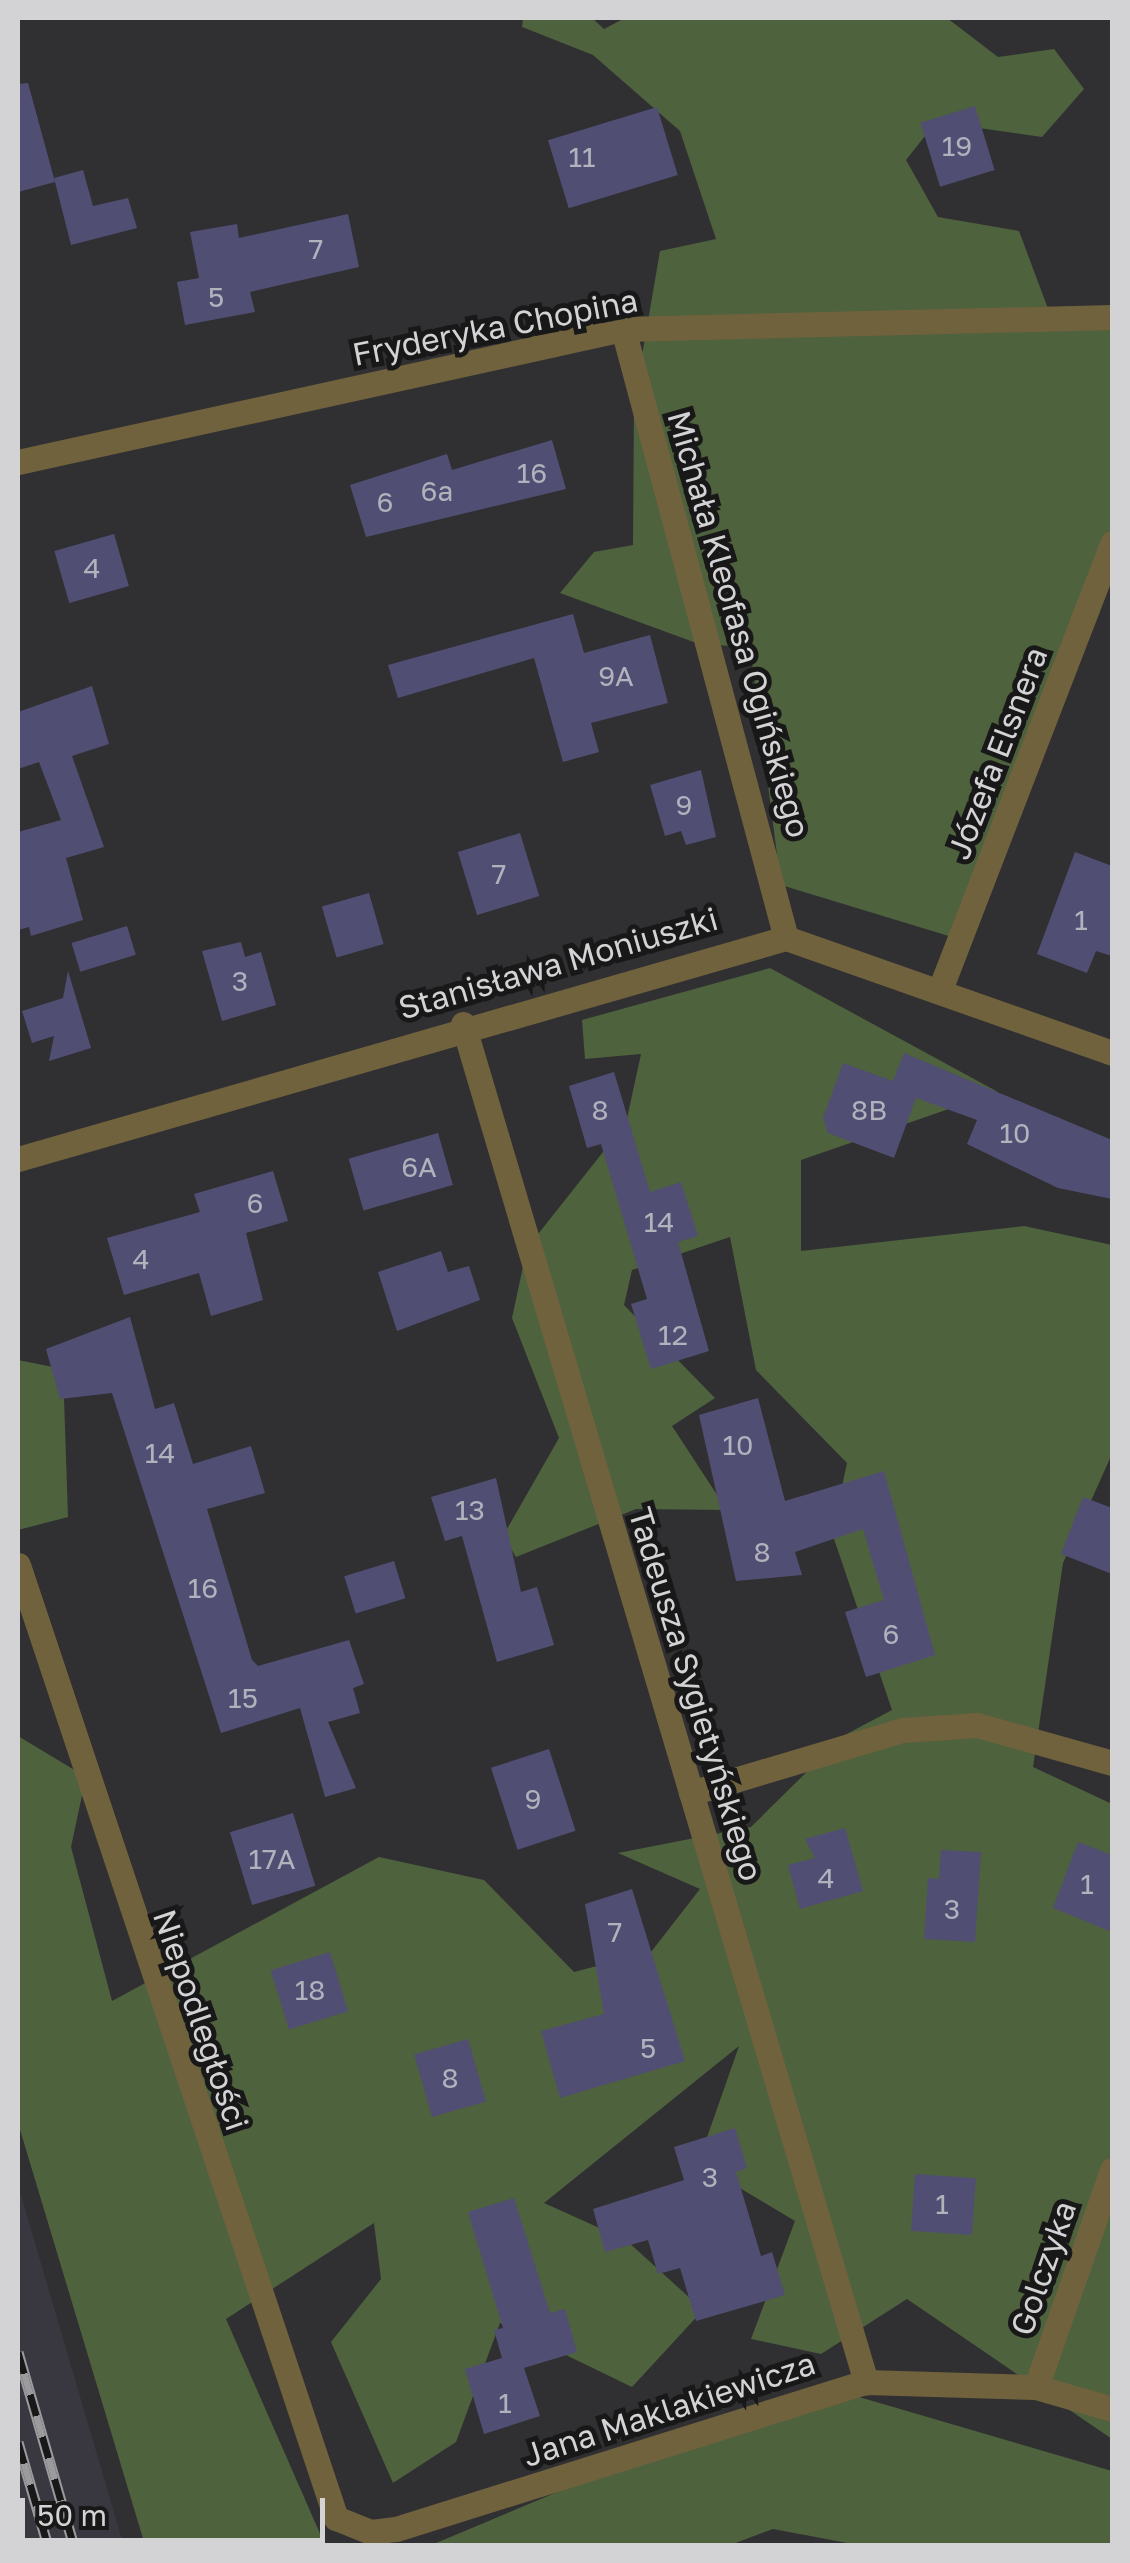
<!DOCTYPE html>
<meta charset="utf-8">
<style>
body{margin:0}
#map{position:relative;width:1130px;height:2563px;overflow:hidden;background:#303033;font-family:"Golos Text",sans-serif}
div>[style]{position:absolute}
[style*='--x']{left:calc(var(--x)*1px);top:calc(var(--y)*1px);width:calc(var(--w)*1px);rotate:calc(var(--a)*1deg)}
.built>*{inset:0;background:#393841}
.forest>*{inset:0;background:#4e623d}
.building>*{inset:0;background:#514e74;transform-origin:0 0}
.minor>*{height:25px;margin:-12.5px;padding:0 12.5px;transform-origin:12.5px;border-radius:12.5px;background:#71623e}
.rail>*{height:11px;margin-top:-5.5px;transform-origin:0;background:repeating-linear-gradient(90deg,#181819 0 22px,#9b9b9e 0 44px);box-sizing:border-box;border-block:2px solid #9b9b9e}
span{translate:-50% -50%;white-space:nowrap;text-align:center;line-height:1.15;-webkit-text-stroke:10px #181819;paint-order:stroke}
.number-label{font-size:28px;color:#b2b2bd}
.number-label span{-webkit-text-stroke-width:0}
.street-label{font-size:32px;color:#d3d3d5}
.frame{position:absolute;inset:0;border:20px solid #d3d3d5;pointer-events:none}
.scale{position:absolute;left:20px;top:2498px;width:305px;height:45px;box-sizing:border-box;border:5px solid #d3d3d5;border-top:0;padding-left:12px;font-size:30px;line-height:35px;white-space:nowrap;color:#d3d3d5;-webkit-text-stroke:8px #181819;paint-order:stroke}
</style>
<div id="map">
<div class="built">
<i style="clip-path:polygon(18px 2185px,123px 2543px,124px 2545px,18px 2545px)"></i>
</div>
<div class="forest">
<i style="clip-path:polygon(523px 18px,592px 18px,604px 29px,625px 18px,947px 18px,998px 57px,1054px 49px,1084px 89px,1042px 137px,936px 122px,906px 160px,938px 217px,1019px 231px,1050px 314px,1112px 315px,1112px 530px,952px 937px,781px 885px,750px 647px,699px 644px,560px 593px,594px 552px,633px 545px,634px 402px,660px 251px,716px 239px,680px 131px,593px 55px,522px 27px)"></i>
<i style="clip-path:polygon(770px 968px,998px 1092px,801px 1160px,801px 1251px,1024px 1226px,1112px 1245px,1112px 1454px,1063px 1563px,1033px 1767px,1112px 1804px,1112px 2439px,907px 2299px,821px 2354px,751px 2339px,795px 2221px,698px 2163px,739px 2046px,544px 2203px,626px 2240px,703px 2310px,632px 2387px,500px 2323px,456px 2442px,393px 2483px,331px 2342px,381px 2279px,374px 2223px,226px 2319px,325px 2545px,145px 2545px,18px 2123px,18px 1736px,86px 1777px,71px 1847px,112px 2001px,379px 1857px,484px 1880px,574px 1972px,651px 1952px,700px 1889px,618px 1853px,751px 1827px,843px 1736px,892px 1710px,832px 1533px,847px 1463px,756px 1370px,730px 1237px,632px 1270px,624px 1305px,715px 1398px,672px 1426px,727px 1510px,636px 1509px,516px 1557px,503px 1536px,559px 1438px,512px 1318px,527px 1248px,626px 1123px,641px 1054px,585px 1059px,582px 1020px)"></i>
<i style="clip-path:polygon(18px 1360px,63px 1369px,68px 1517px,18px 1530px)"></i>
<i style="clip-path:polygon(859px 2397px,1112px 2471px,1112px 2545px,858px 2545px,773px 2529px,730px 2545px,429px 2546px,574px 2485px)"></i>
</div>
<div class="building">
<i style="clip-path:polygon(28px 83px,55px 182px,18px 192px,18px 84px)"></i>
<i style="left:975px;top:106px;width:67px;height:57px;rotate:73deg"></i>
<i style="left:657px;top:107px;width:71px;height:114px;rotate:73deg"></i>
<i style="clip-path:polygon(83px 170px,93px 206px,128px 198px,137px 228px,71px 245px,54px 178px)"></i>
<i style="clip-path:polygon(348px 214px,359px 267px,250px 292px,255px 312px,185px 325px,177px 282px,199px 278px,190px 232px,237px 224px,239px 238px)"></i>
<i style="clip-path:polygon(552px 440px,566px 489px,366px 537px,350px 485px,447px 454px,452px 470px)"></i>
<i style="left:114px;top:534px;width:54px;height:62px;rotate:74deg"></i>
<i style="clip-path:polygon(573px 614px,584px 653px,650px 635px,668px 703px,591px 723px,599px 752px,563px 762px,534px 658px,398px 698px,388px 665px)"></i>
<i style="clip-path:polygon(92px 686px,109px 744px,72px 756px,104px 847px,66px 858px,83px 920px,31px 936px,29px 927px,18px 930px,18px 832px,61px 820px,39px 762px,18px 769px,18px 712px)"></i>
<i style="clip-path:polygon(701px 770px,716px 837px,686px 845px,681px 831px,665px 836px,650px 785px)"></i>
<i style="left:520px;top:833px;width:66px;height:65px;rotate:73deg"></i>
<i style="clip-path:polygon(1075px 852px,1112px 866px,1112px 956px,1096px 951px,1087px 973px,1037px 954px)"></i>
<i style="left:369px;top:893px;width:53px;height:49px;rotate:74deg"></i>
<i style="left:127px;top:926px;width:30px;height:58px;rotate:73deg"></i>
<i style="clip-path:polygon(241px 942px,245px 957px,261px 952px,276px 1005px,222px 1021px,202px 951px)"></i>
<i style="clip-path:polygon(68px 971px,91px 1048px,49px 1061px,54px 1036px,32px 1043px,22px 1011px,63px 998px)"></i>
<i style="clip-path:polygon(904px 1053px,1112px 1140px,1112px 1199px,1058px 1188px,967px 1144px,977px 1120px,916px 1098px,894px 1158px,828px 1133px,823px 1118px,843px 1063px,893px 1081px)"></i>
<i style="clip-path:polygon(614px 1072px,650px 1192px,681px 1182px,698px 1236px,678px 1242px,709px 1351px,651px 1369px,631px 1304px,647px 1299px,601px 1144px,587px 1148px,569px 1086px)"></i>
<i style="left:438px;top:1133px;width:54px;height:93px;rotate:74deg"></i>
<i style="clip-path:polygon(273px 1171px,288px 1221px,246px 1233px,263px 1300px,211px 1316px,199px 1273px,124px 1295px,107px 1238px,200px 1212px,194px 1194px)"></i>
<i style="clip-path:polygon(441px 1251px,448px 1272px,469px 1266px,480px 1300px,397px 1331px,378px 1272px)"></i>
<i style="clip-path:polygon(130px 1317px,155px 1409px,174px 1403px,193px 1464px,251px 1446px,265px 1493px,207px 1509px,252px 1660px,258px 1666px,349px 1640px,364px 1684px,353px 1688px,360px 1713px,328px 1722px,356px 1788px,325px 1797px,300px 1708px,221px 1733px,112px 1393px,60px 1399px,46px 1349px)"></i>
<i style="clip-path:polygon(758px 1398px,785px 1501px,884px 1471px,935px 1655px,866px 1677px,845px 1612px,884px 1600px,863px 1529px,795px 1552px,802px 1575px,736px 1581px,699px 1415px)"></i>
<i style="clip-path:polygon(496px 1478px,521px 1592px,537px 1587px,554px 1645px,497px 1662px,462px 1536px,445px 1541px,431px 1497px)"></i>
<i style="clip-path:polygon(1083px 1497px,1112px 1508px,1112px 1574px,1061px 1554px)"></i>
<i style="left:394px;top:1561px;width:39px;height:52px;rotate:73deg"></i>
<i style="left:549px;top:1749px;width:86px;height:61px;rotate:72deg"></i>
<i style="left:293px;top:1813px;width:76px;height:66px;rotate:73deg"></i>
<i style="clip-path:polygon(845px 1828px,863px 1891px,800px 1909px,788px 1865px,815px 1858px,805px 1839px)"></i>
<i style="clip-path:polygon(1078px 1842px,1112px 1855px,1112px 1932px,1053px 1908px)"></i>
<i style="clip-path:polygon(941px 1850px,981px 1852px,975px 1942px,924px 1939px,928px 1878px,939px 1879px)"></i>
<i style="clip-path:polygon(632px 1889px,685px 2061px,560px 2098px,541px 2031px,604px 2014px,585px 1904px)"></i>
<i style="left:330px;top:1952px;width:62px;height:62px;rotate:73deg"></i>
<i style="left:468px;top:2039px;width:65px;height:56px;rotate:74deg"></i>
<i style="clip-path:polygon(735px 2128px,747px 2168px,736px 2172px,761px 2256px,772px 2252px,785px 2295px,696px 2321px,680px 2268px,658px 2274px,648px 2240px,605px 2252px,593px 2209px,684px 2180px,674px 2147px)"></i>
<i style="left:915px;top:2174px;width:61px;height:57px;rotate:4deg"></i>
<i style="clip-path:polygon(514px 2198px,550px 2313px,565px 2309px,577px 2352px,524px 2368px,540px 2416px,484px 2434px,465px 2369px,502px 2358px,494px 2330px,503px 2328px,468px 2212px)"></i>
</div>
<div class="minor">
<i style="--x:623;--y:329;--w:630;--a:75.02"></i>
<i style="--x:18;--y:462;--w:619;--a:-12.4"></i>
<i style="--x:623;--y:329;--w:489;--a:-1.4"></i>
<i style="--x:941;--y:987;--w:476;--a:-68.9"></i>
<i style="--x:463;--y:1024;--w:1417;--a:73.47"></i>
<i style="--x:18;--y:1159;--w:799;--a:-16.05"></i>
<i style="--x:786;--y:938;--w:346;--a:19.4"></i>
<i style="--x:18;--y:1565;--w:1005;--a:71.55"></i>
<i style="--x:336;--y:2518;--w:38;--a:22"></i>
<i style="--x:371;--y:2532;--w:25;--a:-7"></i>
<i style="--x:396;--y:2529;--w:492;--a:-17.4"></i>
<i style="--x:866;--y:2382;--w:170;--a:1.7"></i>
<i style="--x:1036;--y:2387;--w:79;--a:16.1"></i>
<i style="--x:691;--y:1793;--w:221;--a:-16.6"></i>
<i style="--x:903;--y:1730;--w:74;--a:-3.9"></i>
<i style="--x:977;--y:1725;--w:140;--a:15.7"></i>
<i style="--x:1036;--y:2387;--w:230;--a:-70.7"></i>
</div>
<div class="rail">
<i style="--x:18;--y:2352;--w:202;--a:73.9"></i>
<i style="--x:18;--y:2442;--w:108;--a:73.9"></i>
</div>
<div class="number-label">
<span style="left:957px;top:146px">19</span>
<span style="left:582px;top:157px">11</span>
<span style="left:316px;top:249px">7</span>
<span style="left:216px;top:297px">5</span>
<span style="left:532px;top:473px">16</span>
<span style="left:437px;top:491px">6a</span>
<span style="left:385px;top:502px">6</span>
<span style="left:92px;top:568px">4</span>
<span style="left:616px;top:676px">9A</span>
<span style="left:684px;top:805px">9</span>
<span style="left:499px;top:874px">7</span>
<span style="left:1081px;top:920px">1</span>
<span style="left:240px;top:981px">3</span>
<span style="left:600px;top:1110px">8</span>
<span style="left:869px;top:1110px">8B</span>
<span style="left:1015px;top:1133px">10</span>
<span style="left:419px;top:1167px">6A</span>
<span style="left:255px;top:1203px">6</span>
<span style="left:659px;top:1222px">14</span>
<span style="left:141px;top:1259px">4</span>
<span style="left:673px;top:1335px">12</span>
<span style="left:738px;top:1445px">10</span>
<span style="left:160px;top:1453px">14</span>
<span style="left:470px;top:1510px">13</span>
<span style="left:762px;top:1552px">8</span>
<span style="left:203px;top:1588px">16</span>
<span style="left:891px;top:1634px">6</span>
<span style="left:243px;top:1698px">15</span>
<span style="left:533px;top:1799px">9</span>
<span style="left:272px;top:1859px">17A</span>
<span style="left:826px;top:1878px">4</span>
<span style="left:1087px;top:1884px">1</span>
<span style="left:952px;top:1909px">3</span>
<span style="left:615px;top:1932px">7</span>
<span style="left:310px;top:1990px">18</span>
<span style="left:648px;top:2048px">5</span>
<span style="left:450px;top:2078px">8</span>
<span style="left:710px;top:2177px">3</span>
<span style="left:942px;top:2204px">1</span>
<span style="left:505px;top:2403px">1</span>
</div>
<div class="street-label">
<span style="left:495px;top:327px;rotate:-11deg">Fryderyka Chopina</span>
<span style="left:739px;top:624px;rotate:74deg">Michała Kleofasa Ogińskiego</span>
<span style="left:997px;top:753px;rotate:-69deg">Józefa Elsnera</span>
<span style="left:558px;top:963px;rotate:-16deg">Stanisława Moniuszki</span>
<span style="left:696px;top:1694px;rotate:73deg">Tadeusza Sygietyńskiego</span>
<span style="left:201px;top:2020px;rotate:71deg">Niepodległości</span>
<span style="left:1043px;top:2268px;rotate:-71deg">Golczyka</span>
<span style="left:669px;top:2409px;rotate:-18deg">Jana Maklakiewicza</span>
</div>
<div class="frame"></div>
<div class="scale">50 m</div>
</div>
